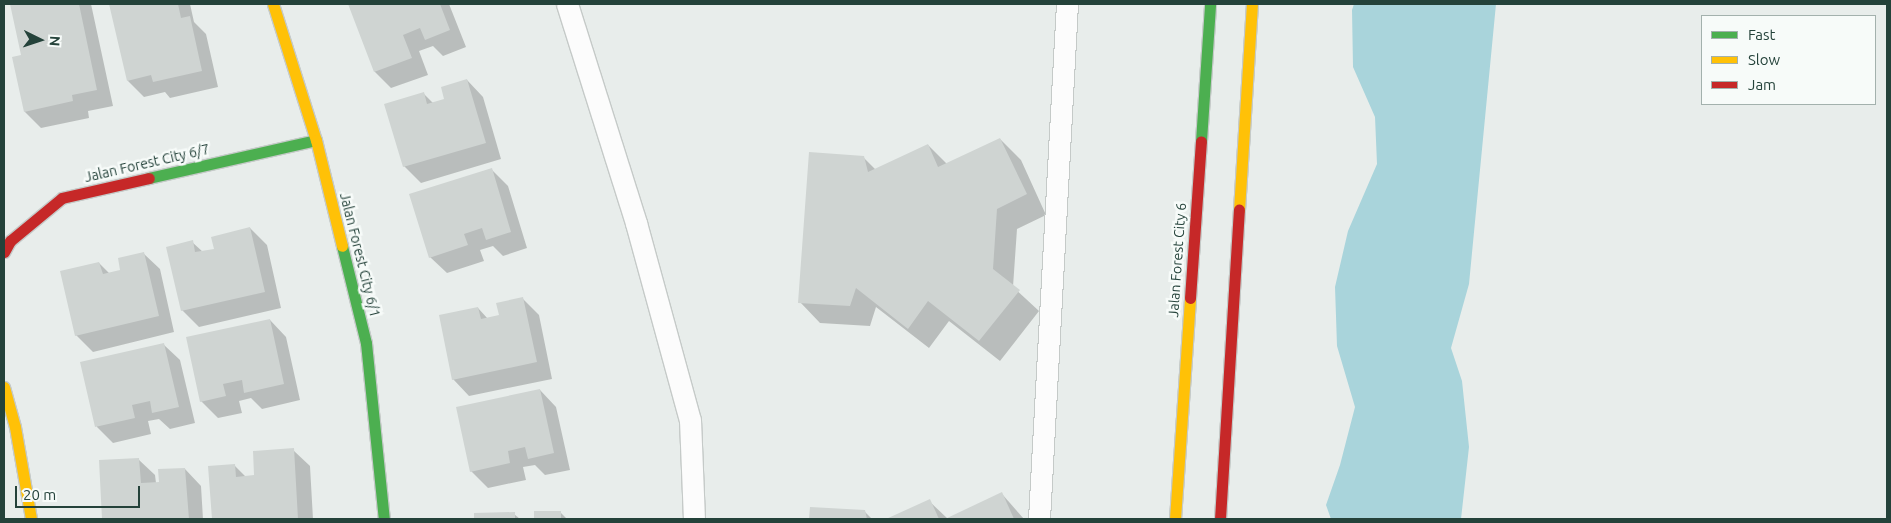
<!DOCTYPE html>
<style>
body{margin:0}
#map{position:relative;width:1891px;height:523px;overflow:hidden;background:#e8edeb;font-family:Ubuntu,sans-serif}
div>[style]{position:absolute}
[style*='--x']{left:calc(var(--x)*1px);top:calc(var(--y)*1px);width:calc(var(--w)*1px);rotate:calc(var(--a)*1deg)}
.water>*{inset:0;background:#a9d4db}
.shadow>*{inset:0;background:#0003}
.building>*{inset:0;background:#cfd4d2;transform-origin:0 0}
.roads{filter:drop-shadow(1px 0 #c5cac8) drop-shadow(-1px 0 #c5cac8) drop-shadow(0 1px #c5cac8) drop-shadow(0 -1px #c5cac8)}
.lane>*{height:21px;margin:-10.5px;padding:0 10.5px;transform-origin:10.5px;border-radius:10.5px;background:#fcfcfc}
.fast>*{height:11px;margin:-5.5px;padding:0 5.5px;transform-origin:5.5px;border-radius:5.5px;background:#4caf50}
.slow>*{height:11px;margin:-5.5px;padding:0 5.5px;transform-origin:5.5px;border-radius:5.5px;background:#ffc107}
.jam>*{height:11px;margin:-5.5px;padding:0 5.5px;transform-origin:5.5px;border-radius:5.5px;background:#c62828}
span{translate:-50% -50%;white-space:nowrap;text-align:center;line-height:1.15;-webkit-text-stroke:5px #f7fbf9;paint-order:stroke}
.street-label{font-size:14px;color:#24423a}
.frame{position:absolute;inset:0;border:5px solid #24423a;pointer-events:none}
.legend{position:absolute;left:1701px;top:15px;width:175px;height:90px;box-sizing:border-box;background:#f7fbf9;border:1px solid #a3b1ad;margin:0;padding:6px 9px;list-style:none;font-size:15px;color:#24423a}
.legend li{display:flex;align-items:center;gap:10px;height:25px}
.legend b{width:25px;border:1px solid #a3b1ad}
.north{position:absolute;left:15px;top:15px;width:50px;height:50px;-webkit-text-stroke:4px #f7fbf9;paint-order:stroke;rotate:94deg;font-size:14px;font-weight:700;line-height:20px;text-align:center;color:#24423a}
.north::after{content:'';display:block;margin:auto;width:18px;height:22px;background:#24423a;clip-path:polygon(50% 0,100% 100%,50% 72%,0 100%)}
.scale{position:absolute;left:15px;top:486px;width:125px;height:22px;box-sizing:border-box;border:2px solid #24423a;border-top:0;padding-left:6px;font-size:15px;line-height:18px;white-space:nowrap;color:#24423a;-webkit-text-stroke:4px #f7fbf9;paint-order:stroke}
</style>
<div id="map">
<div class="water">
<i style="clip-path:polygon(1354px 4px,1496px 4px,1469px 284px,1451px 348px,1462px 381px,1469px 447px,1461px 519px,1331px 519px,1326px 505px,1340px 465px,1355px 407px,1337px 346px,1335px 287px,1348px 231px,1377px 164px,1375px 117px,1353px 67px,1352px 10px)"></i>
</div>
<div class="shadow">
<i style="clip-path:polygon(11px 4px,91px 4px,113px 106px,88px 111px,89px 118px,41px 128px,25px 112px,22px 56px)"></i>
<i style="clip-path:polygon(110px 4px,190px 4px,194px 22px,206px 34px,218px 87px,170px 98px,165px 92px,144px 97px,128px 81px)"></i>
<i style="clip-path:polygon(350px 4px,449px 4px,466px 47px,443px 56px,433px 46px,419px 51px,428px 75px,391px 88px,375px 72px)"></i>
<i style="clip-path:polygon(467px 80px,483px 97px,501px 159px,421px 183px,404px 166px,423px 93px,433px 103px,446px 100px)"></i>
<i style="clip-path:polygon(1000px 139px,1021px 160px,1046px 215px,1017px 229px,1013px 287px,1039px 311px,1000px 361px,949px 321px,929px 348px,876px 307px,870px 326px,820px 323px,800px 302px,863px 157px,876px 170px,928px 145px,947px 164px)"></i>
<i style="clip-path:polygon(492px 170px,508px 186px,527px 248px,503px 256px,493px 246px,480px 250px,484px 261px,447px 273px,430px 257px)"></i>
<i style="clip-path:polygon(250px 228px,267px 245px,281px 308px,199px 327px,182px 310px,192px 242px,203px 252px,215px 250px)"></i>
<i style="clip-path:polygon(143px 253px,160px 269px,174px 332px,93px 352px,76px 335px,99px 263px,110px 274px,122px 271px)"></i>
<i style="clip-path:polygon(523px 299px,539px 315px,552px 379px,469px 396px,453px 379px,478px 308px,488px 319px,501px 316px)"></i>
<i style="clip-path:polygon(270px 320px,286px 337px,300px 400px,262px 409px,251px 398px,239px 401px,242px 413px,218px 418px,201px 401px)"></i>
<i style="clip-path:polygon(163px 344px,180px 360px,195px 423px,170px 429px,159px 419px,148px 421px,151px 434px,113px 443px,97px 427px,81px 363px)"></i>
<i style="clip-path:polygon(540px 390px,556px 407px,570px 470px,545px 475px,535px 465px,523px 467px,526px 480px,488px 488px,471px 471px)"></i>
<i style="clip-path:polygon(293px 450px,310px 466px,313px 519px,213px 519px,209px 467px,235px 466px,246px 477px,256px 477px)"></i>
<i style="clip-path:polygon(138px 459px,155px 475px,156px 483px,161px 483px,185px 469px,201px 486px,203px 519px,104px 519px,100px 462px)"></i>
<i style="clip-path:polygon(1002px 494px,1024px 519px,948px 519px)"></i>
<i style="clip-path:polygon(929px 501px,948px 519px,889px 519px)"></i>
<i style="clip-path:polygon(811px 509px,865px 512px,872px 519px,811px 519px)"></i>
<i style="clip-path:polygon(560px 512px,567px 519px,535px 519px,535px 513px)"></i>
<i style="clip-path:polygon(475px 514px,514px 514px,520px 519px,476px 519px)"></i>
</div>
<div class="building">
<i style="clip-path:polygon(10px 4px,79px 4px,97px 90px,72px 95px,73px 101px,24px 112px,12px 57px,21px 55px)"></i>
<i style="clip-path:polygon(109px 4px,178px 4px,181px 18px,190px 16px,202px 71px,153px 82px,151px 75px,127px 81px)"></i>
<i style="clip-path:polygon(348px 4px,440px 4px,450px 30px,425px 40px,420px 28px,403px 35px,412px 58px,374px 72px)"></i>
<i style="clip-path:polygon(467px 79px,486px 143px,403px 167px,384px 104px,424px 92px,427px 104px,444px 99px,441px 87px)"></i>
<i style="clip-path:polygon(1000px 138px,1027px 194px,997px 209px,993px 269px,1020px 290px,979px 341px,928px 301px,908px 329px,856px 288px,850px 306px,798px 303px,809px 152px,864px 156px,868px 172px,928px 144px,938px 167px)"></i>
<i style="clip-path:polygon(492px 168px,511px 232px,486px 240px,482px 228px,464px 234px,468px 245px,429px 258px,409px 194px)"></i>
<i style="clip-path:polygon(250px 227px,265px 292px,181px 311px,166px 247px,193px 240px,195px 252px,214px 249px,211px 237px)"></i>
<i style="clip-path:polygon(144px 252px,159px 316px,75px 336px,60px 271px,99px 262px,103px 274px,120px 270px,118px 258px)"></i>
<i style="clip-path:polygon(523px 297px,537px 362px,452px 380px,439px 315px,478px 307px,481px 319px,499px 315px,496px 303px)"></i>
<i style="clip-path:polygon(270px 319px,284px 384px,244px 393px,242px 380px,223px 384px,226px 396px,200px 402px,186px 337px)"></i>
<i style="clip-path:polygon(164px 343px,179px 407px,152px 413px,150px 401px,132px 405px,135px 418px,95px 427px,80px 362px)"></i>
<i style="clip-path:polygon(540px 389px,554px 453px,528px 459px,525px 447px,508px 451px,510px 463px,470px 472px,456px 407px)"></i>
<i style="clip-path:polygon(294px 448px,298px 519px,212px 519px,208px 466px,235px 464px,236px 477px,254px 475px,253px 451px)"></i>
<i style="clip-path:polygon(139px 458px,141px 483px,159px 482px,158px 469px,185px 468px,189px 519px,102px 519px,99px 460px)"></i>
<i style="clip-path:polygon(1002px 492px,1014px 519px,945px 519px)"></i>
<i style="clip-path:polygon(930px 499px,939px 519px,886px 519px)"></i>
<i style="clip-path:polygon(810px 507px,865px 510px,867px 519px,809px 519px)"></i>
<i style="left:561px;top:511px;width:8px;height:27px;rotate:90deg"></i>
<i style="clip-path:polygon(515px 512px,515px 519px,474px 519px,474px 513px)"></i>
</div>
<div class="roads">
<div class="lane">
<i style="--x:567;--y:4;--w:230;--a:72.5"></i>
<i style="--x:636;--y:223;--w:204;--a:74.7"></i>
<i style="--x:690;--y:420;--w:99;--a:87.7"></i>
<i style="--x:1039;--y:519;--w:516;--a:-86.89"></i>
</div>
<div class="fast">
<i style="--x:1201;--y:141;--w:137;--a:-86.2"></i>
<i style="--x:149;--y:178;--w:171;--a:-12.8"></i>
<i style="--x:342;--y:246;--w:100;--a:76.1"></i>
<i style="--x:366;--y:343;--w:177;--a:84.2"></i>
</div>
<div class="slow">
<i style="--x:273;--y:4;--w:143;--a:72.5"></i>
<i style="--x:316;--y:140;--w:109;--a:76.2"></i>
<i style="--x:1239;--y:210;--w:206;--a:-86.4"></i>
<i style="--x:4;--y:387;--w:41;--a:74.6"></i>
<i style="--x:15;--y:427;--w:93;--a:80.1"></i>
<i style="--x:1175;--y:519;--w:222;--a:-86.1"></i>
</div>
<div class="jam">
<i style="--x:4;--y:252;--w:13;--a:-61"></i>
<i style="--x:10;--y:241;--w:67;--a:-39.6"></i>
<i style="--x:62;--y:198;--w:89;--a:-12.9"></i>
<i style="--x:1190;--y:298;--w:157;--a:-86"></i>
<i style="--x:1220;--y:519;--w:310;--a:-86.5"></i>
</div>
</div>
<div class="street-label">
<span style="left:147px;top:163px;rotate:-13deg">Jalan Forest City 6/7</span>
<span style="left:360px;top:255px;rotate:76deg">Jalan Forest City 6/1</span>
<span style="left:1177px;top:260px;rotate:-86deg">Jalan Forest City 6</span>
</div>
<div class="frame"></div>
<ul class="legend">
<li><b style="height:6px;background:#4caf50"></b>Fast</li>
<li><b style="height:6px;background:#ffc107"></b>Slow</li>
<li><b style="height:6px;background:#c62828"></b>Jam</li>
</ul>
<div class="north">N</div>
<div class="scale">20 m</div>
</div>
